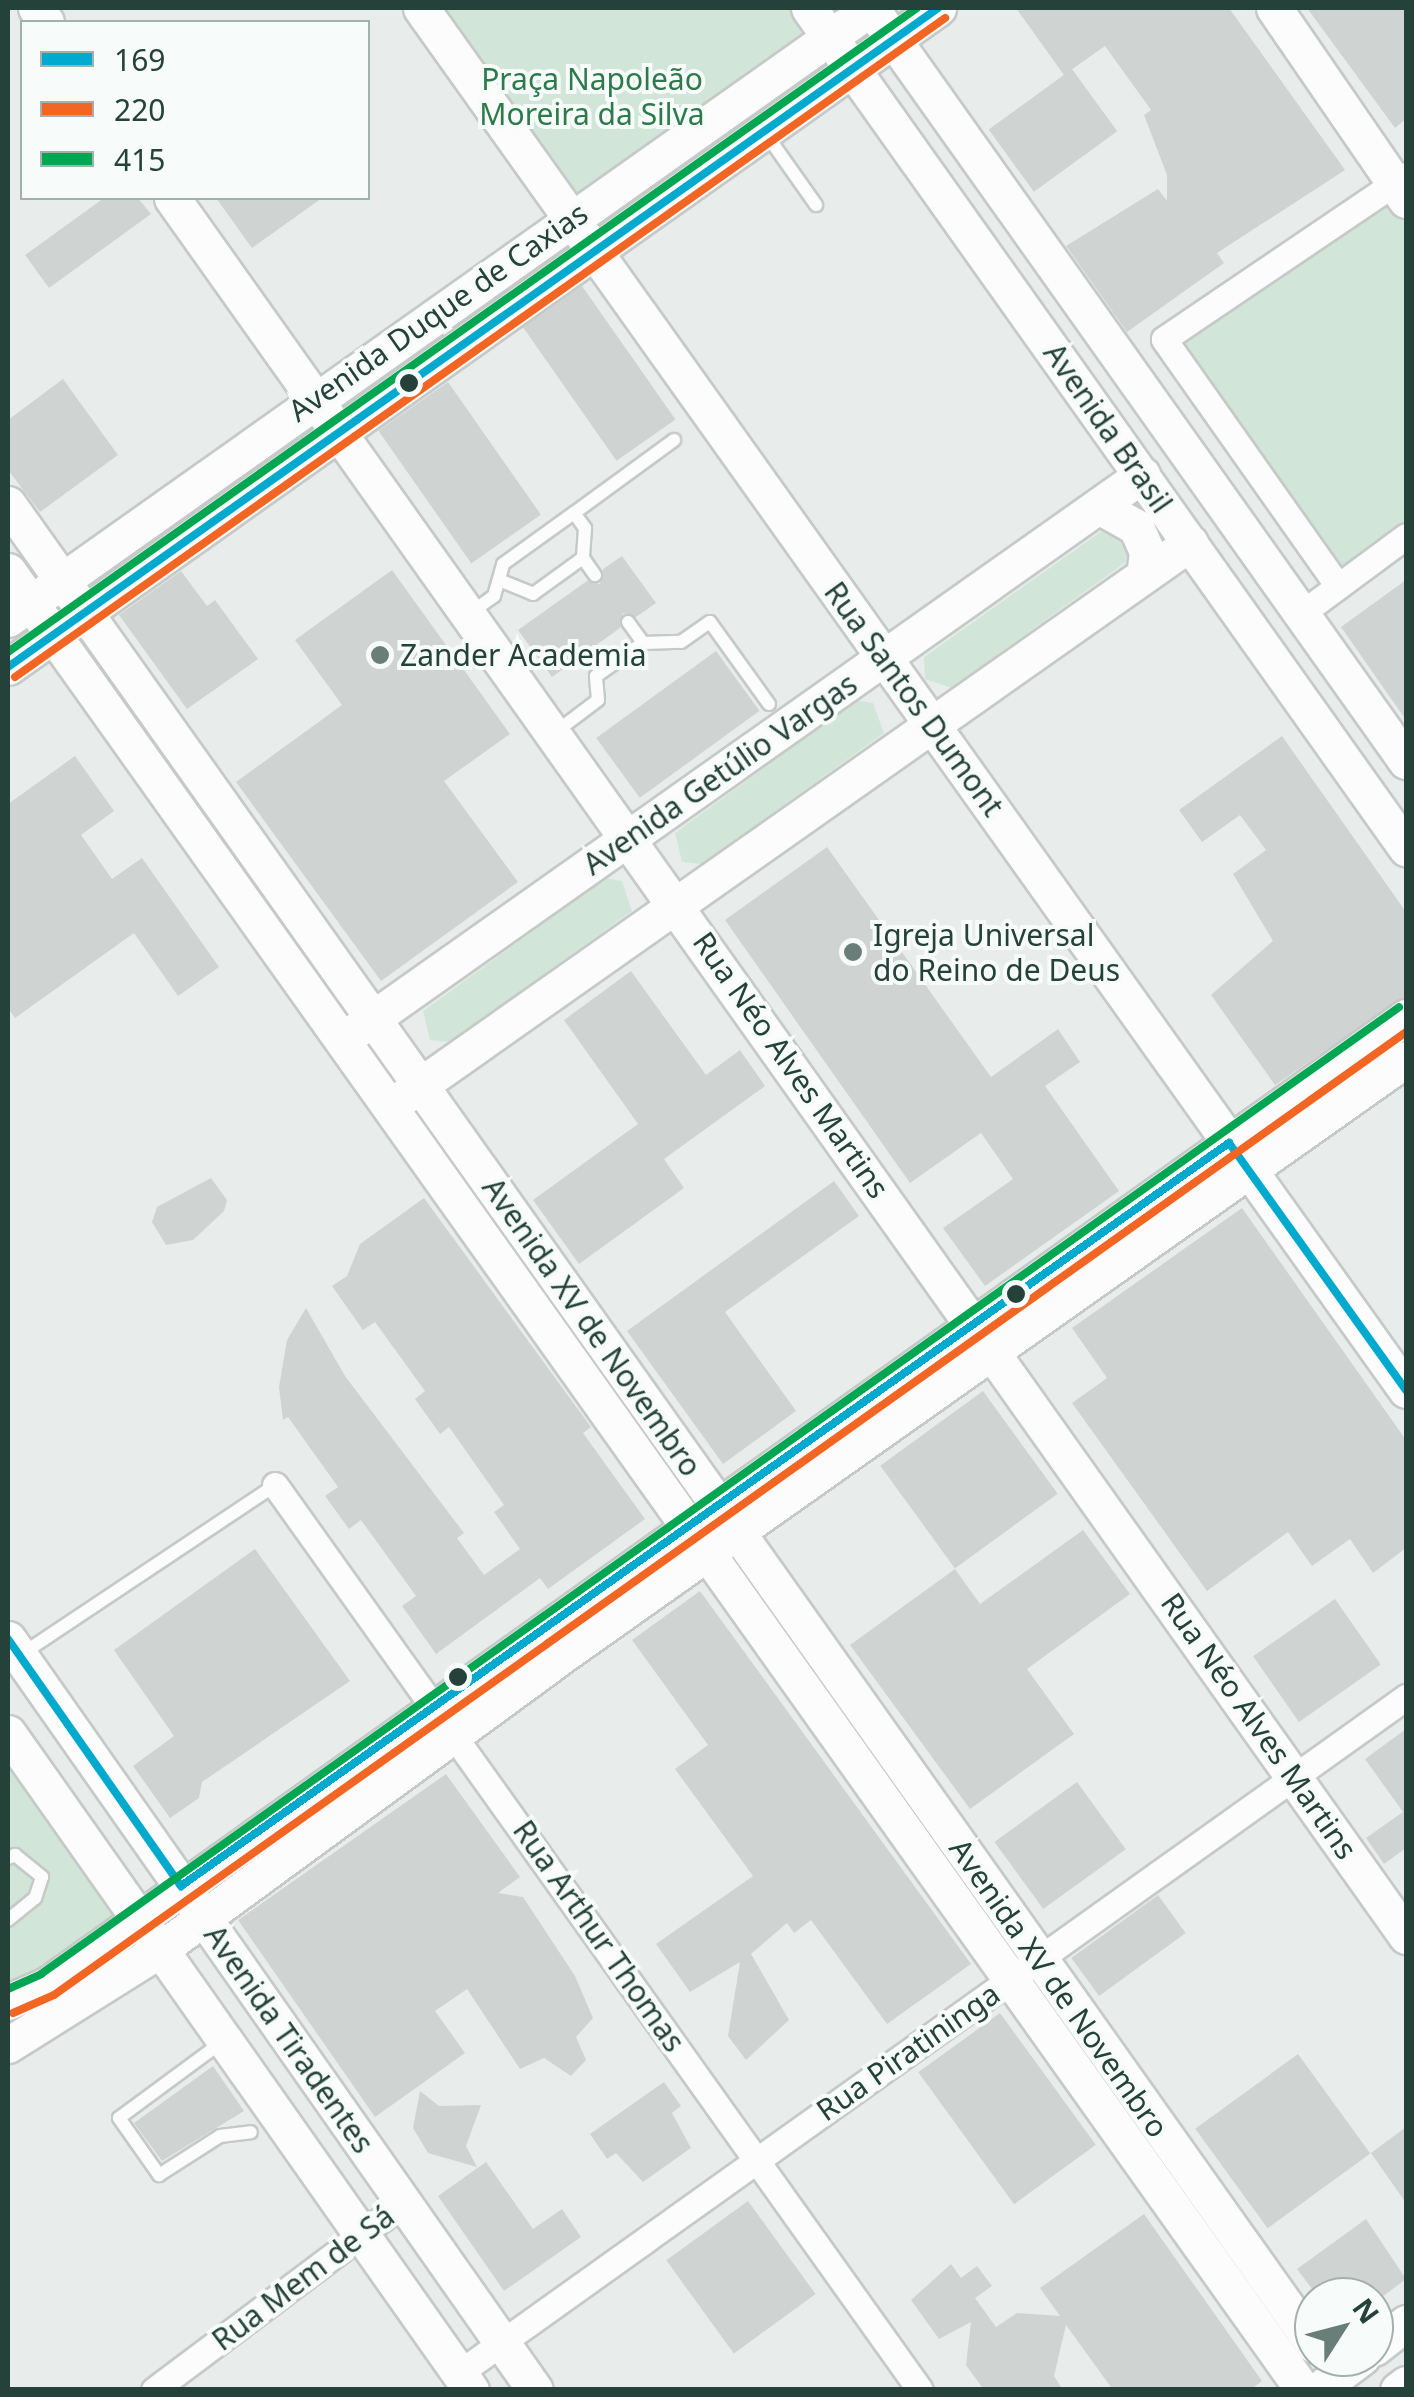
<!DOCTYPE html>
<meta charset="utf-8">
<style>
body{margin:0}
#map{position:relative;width:1414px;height:2397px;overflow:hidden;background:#e8edeb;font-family:"Noto Sans",sans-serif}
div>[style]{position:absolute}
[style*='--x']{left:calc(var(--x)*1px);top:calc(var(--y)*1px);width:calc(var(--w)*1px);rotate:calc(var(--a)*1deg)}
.green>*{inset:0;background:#d1e6d8}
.building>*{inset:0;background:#cfd4d2;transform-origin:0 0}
.roads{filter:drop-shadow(2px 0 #c5cac8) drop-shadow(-2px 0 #c5cac8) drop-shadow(0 2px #c5cac8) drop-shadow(0 -2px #c5cac8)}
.lane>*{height:12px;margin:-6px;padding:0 6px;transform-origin:6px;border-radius:6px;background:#fcfcfc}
.street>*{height:25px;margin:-12.5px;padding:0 12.5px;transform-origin:12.5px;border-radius:12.5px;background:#fcfcfc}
.secondary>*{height:35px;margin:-17.5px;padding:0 17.5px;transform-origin:17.5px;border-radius:17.5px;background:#fcfcfc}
.bus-1>*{height:8px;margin:-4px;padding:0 4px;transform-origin:4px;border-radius:4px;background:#00a9ce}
.bus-2>*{height:8px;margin:-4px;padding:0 4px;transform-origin:4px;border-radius:4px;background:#f26522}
.bus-3>*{height:8px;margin:-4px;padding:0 4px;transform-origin:4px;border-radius:4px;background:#00a651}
.dots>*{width:28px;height:28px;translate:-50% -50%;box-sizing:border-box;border:5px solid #f7fbf9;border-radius:50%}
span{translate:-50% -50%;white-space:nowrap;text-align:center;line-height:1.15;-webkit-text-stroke:8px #f7fbf9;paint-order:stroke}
.park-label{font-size:30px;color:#2d7a4b}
.street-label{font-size:30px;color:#24423a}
.poi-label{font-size:30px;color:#24423a}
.left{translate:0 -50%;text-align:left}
.frame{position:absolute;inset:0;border:10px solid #24423a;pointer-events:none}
.legend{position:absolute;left:20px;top:20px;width:350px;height:180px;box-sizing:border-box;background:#f7fbf9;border:2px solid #a3b1ad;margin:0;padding:12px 18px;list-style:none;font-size:30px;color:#24423a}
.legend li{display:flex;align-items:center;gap:20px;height:50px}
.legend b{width:50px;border:2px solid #a3b1ad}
.north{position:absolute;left:1294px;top:2277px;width:100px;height:100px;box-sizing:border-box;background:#f7fbf9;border:2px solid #a3b1ad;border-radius:50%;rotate:54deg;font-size:28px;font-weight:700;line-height:40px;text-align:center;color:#24423a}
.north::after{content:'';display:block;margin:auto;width:35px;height:45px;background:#697e78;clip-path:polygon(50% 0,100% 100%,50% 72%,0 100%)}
</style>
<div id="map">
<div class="green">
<i style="clip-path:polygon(421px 8px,809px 8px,830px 37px,571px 221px)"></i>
<i style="clip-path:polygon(1392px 180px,1406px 200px,1406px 536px,1338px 586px,1164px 339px)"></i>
<i style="clip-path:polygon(1113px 523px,1133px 557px,951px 688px,925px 679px,924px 657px)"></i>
<i style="clip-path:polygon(857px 700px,873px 703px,884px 733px,702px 864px,682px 862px,675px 833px)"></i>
<i style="clip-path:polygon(605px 878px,622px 881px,632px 911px,450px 1042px,430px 1040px,423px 1011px)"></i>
<i style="clip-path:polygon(8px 1733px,140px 1918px,8px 2002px)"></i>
</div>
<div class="building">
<i style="clip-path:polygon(1016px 8px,1229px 8px,1345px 170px,1217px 253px,1224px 263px,1127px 332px,1066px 246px,1158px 189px,1167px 201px,1167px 175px,1144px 115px,1151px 110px,1105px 46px,1064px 75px)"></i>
<i style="clip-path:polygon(1307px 8px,1406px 8px,1406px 119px,1395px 128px)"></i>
<i style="left:1072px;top:69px;width:77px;height:103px;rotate:54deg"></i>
<i style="clip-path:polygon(104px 198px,138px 198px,151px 214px,49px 288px,25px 255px)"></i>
<i style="clip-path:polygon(216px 198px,322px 198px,252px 248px)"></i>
<i style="left:582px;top:286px;width:163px;height:72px;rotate:55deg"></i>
<i style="clip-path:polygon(63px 379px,118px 455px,40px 512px,8px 470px,8px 420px)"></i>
<i style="left:448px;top:382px;width:162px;height:85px;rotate:55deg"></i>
<i style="clip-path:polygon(622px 556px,656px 603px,636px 617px,623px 613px,620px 628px,552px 677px,518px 630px,587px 581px,600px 584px,603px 569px)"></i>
<i style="clip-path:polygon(392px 570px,510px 734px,444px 781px,518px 882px,381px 981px,236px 782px,342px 705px,295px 640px)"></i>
<i style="clip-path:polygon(181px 571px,207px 606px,215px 600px,258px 659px,187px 709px,119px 615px)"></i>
<i style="clip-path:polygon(1406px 580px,1406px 720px,1341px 627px)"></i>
<i style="left:716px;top:651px;width:74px;height:148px;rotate:54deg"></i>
<i style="clip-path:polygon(1282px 736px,1406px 912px,1406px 996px,1275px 1085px,1211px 995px,1273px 941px,1233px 874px,1266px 850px,1240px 815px,1202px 842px,1179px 810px)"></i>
<i style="clip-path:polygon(75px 756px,114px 811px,81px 835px,112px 879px,142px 858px,219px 967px,178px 996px,134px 933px,15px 1018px,8px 1008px,8px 804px)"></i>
<i style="clip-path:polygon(827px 847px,991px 1077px,1058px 1029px,1080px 1062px,1045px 1086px,1119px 1191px,985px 1286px,943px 1228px,1013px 1179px,981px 1133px,910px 1183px,725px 920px)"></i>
<i style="clip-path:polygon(631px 971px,706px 1075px,740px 1050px,765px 1086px,664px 1159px,684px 1188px,579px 1264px,533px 1200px,638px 1124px,564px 1020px)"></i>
<i style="clip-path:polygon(211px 1178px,227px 1200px,224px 1211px,193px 1240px,166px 1245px,152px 1222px,157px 1207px)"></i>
<i style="clip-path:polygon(834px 1181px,859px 1216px,725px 1312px,796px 1411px,723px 1464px,627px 1331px)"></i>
<i style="clip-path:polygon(424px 1198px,591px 1427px,583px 1433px,645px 1519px,548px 1589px,540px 1578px,436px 1654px,402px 1606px,416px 1596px,361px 1520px,349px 1529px,325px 1496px,338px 1487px,288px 1417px,283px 1420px,279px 1387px,287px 1340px,306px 1308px,345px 1376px,464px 1533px,457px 1538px,484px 1575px,520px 1549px,494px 1512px,504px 1505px,449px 1427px,440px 1434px,415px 1399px,425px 1391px,375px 1322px,363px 1330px,332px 1286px,347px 1276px,360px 1244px)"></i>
<i style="clip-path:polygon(1242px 1208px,1406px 1440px,1406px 1548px,1373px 1573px,1350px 1539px,1312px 1566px,1288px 1532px,1207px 1591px,1072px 1403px,1107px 1378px,1072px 1328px)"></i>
<i style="left:983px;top:1391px;width:127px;height:127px;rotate:54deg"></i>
<i style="clip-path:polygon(1083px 1530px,1130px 1594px,1027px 1669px,1074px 1734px,970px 1809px,850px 1645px,955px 1569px,980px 1604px)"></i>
<i style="clip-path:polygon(255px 1549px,350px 1681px,202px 1782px,199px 1798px,170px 1818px,133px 1766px,174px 1736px,114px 1650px)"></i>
<i style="clip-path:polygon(700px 1591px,971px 1964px,887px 2024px,811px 1920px,794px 1933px,787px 1923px,751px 1954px,789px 2020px,746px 2060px,728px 2036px,740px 1962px,690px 1992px,656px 1944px,753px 1876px,675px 1769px,708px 1745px,632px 1640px)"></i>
<i style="left:1335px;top:1599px;width:80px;height:100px;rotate:55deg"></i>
<i style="clip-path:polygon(1406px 1729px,1406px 1848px,1384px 1864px,1366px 1838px,1403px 1812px,1365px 1759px)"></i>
<i style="clip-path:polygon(446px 1774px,520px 1877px,498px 1893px,523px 1897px,575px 1976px,593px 2018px,576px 2037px,586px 2060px,571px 2076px,544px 2058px,520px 2069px,467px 1989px,435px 2011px,465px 2053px,375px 2117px,238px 1920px)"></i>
<i style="left:1077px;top:1782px;width:83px;height:102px;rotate:54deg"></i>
<i style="left:1158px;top:1895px;width:47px;height:107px;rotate:54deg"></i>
<i style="left:1000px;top:2013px;width:163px;height:101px;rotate:54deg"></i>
<i style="left:1298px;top:2054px;width:123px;height:127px;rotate:54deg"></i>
<i style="clip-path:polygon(213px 2066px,244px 2111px,162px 2161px,134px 2123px)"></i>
<i style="clip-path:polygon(664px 2082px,681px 2106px,672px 2113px,691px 2148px,643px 2182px,616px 2153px,607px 2159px,590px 2134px)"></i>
<i style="clip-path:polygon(420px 2091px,439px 2106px,481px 2105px,466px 2146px,477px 2167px,428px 2153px,413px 2128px)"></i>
<i style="clip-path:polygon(1406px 2127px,1406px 2203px,1371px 2153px)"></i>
<i style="clip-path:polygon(486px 2162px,533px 2229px,562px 2209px,581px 2237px,504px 2291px,438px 2196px)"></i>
<i style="left:748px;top:2201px;width:115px;height:101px;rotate:54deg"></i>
<i style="clip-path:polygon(1144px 2214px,1262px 2381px,1250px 2390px,1113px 2390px,1066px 2325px,1054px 2376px,1063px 2390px,984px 2390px,966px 2365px,971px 2322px,939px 2339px,911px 2300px,951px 2264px,961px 2278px,977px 2266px,992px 2286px,975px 2298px,996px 2327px,1017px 2313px,1060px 2316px,1040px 2288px)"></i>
<i style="clip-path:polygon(1366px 2219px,1406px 2279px,1382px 2297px,1318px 2297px,1297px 2269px)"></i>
</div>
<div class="roads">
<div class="lane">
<i style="--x:766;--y:134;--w:87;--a:54.8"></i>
<i style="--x:574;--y:513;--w:124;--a:-36.1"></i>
<i style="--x:499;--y:580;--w:37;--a:22"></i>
<i style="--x:533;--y:594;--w:62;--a:-35.8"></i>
<i style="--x:469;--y:614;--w:31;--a:-36"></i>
<i style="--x:494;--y:596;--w:33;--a:-74"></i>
<i style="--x:503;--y:564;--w:87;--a:-35.7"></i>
<i style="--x:574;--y:513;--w:19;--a:54"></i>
<i style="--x:585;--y:528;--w:30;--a:94"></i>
<i style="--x:583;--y:558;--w:21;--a:55"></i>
<i style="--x:628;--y:622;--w:26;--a:54"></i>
<i style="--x:557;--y:731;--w:51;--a:-37.1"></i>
<i style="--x:598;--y:700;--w:24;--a:-95"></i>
<i style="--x:596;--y:676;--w:57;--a:-35.1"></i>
<i style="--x:643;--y:643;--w:38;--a:-2"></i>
<i style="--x:681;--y:642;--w:35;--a:-35"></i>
<i style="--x:710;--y:622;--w:101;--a:54.3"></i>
<i style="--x:22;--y:1654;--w:304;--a:-33.7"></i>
<i style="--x:8;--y:1858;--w:8;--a:-23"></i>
<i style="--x:15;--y:1855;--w:35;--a:39"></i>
<i style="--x:42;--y:1877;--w:22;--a:108"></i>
<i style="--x:35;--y:1898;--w:35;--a:141"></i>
<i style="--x:222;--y:2042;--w:128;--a:143.6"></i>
<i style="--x:119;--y:2118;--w:70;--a:54.9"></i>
<i style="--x:159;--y:2175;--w:72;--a:-32.6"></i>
<i style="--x:220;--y:2136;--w:31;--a:-7"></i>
</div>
<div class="street">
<i style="--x:1338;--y:586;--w:302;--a:-125.2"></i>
<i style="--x:1164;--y:339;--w:292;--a:-34.1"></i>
<i style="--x:1302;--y:613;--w:129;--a:-36.5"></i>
<i style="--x:275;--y:1485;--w:1111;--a:54.52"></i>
<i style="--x:459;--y:2373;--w:1164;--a:-35.52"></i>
<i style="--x:154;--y:2390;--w:313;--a:-36.9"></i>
</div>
<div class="secondary">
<i style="--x:36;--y:8;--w:17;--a:54"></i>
<i style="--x:421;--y:8;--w:1697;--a:54.52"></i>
<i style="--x:809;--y:8;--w:1031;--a:54.6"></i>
<i style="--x:1274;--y:8;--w:233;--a:55.5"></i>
<i style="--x:172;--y:198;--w:2132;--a:54.62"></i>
<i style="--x:8;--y:504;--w:2257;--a:54.65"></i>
<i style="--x:1099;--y:506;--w:43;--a:29.6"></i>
<i style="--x:1136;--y:527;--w:27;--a:66"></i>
<i style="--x:1147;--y:552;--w:23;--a:97"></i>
<i style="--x:8;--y:571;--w:2233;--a:54.55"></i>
<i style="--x:8;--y:619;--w:1057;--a:-35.3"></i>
<i style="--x:871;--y:8;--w:924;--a:54.61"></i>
<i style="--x:8;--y:667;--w:1140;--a:-35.32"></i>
<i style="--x:355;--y:1031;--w:964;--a:-35.24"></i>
<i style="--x:402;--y:1098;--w:964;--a:-35.16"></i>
<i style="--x:8;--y:1639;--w:917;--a:54.94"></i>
<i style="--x:8;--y:1733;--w:804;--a:54.83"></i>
<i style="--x:8;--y:2002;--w:43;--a:-23.6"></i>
<i style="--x:47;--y:1985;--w:1669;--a:-35.46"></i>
<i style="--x:8;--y:2045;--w:181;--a:-32.1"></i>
<i style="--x:161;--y:1949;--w:487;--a:-36.2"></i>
<i style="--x:554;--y:1661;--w:1043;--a:-35.24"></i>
<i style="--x:1374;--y:2348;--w:41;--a:-38"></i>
<i style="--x:1318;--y:2390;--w:55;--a:-36.9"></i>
<i style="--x:1398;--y:2390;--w:10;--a:-37"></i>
</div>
</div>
<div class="bus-1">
<i style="--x:8;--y:667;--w:1140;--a:-35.32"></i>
<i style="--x:8;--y:1639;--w:302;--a:55"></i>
<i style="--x:181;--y:1886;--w:1285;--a:-35.34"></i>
<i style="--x:1229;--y:1143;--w:304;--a:54.4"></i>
</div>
<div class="bus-2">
<i style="--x:15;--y:677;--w:1140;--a:-35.32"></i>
<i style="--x:13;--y:2013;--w:45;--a:-23.7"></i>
<i style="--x:54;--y:1995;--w:1660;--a:-35.46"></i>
</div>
<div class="bus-3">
<i style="--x:8;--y:652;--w:1114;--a:-35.32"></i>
<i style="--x:8;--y:1989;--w:36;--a:-24"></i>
<i style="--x:41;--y:1974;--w:1667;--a:-35.45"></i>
</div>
<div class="dots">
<i style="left:409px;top:383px;background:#24423a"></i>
<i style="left:380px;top:655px;background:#697e78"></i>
<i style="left:853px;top:952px;background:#697e78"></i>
<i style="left:1016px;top:1294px;background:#24423a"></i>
<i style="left:458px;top:1677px;background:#24423a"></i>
</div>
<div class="park-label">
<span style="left:592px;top:96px">Praça Napoleão<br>Moreira da Silva</span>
</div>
<div class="street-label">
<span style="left:438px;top:312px;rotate:-35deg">Avenida Duque de Caxias</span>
<span style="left:1108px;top:428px;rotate:55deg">Avenida Brasil</span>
<span style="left:914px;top:699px;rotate:54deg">Rua Santos Dumont</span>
<span style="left:720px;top:774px;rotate:-35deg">Avenida Getúlio Vargas</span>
<span style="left:791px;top:1065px;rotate:55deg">Rua Néo Alves Martins</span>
<span style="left:592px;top:1327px;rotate:55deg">Avenida XV de Novembro</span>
<span style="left:1259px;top:1726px;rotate:55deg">Rua Néo Alves Martins</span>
<span style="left:599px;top:1936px;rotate:55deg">Rua Arthur Thomas</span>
<span style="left:1059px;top:1988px;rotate:55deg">Avenida XV de Novembro</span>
<span style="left:289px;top:2039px;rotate:55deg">Avenida Tiradentes</span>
<span style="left:908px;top:2052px;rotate:-35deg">Rua Piratininga</span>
<span style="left:303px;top:2278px;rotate:-37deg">Rua Mem de Sá</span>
</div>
<div class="poi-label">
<span class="left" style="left:400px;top:655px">Zander Academia</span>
<span class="left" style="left:873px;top:952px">Igreja Universal<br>do Reino de Deus</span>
</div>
<div class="frame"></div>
<ul class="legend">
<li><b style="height:12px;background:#00a9ce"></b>169</li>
<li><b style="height:12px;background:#f26522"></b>220</li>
<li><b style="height:12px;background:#00a651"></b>415</li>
</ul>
<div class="north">N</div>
</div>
